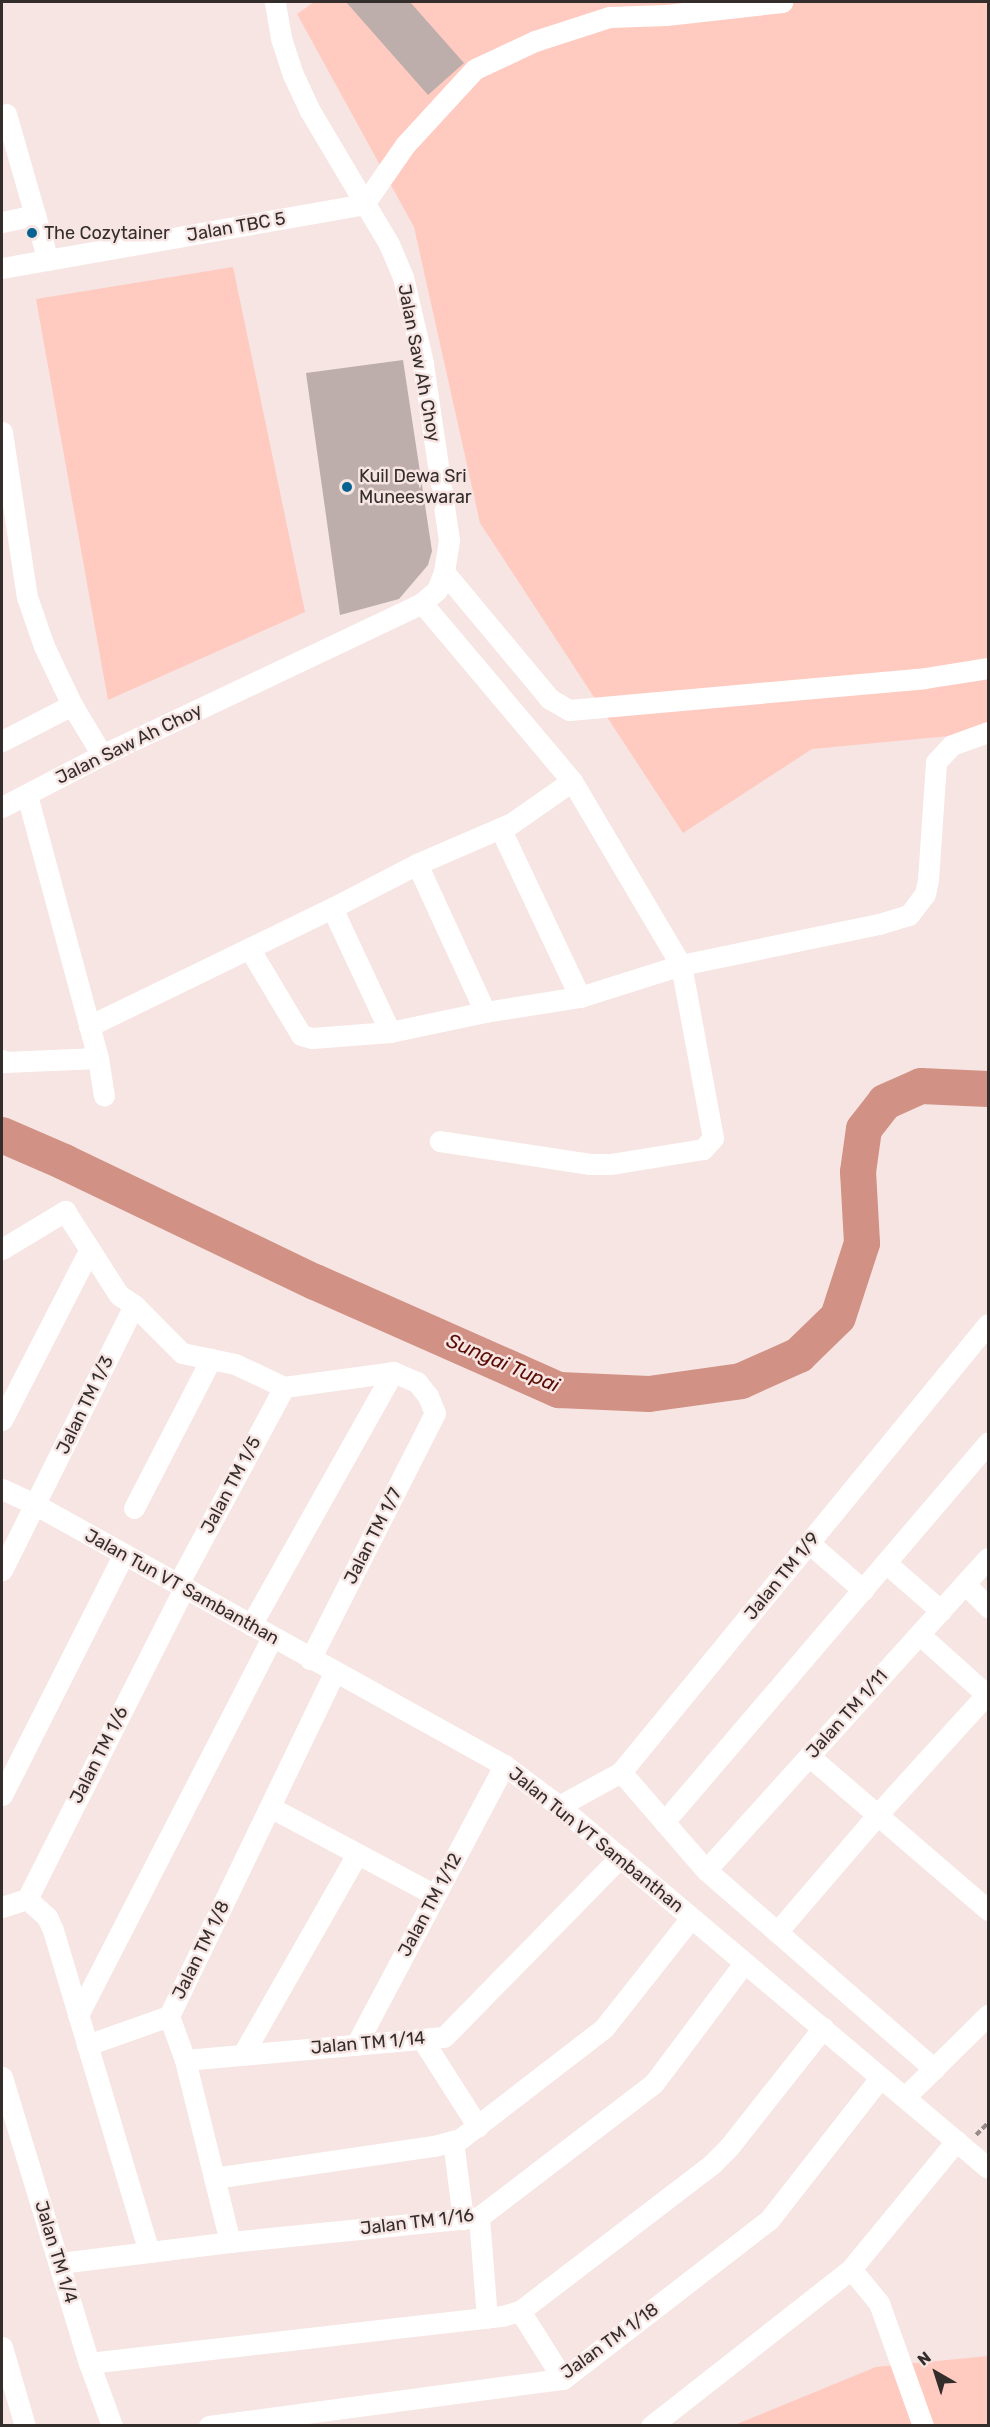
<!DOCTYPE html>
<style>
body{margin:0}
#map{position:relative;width:990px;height:2427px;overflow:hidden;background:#f6e5e2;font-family:Rubik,sans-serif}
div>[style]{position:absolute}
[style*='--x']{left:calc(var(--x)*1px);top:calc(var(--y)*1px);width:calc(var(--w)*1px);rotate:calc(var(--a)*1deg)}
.green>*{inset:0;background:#ffcac0}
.river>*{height:36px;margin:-18px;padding:0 18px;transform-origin:18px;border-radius:18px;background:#d19184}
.building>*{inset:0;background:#beaeab}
.path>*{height:4px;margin-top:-2px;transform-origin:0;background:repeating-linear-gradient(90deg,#978c89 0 6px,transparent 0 9px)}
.minor>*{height:21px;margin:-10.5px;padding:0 10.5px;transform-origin:10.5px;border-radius:10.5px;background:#fff}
.dots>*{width:16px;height:16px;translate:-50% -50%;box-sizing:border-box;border:3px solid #f6e5e2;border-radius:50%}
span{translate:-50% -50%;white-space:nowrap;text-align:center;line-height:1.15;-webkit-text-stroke:5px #f6e5e2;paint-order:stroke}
.street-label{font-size:18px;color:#332d2b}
.poi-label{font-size:18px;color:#332d2b}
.left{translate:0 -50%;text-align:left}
.water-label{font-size:20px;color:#590c03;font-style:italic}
.frame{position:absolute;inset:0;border:3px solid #332d2b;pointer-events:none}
.north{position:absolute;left:906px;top:2343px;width:60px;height:60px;-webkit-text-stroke:4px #f6e5e2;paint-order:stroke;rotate:321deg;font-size:16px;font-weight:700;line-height:24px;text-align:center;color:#332d2b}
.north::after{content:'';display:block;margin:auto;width:21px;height:27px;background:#332d2b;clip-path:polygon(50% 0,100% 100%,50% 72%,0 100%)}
</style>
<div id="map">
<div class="green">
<i style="clip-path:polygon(314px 2px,988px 2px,988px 722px,949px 736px,812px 749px,683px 833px,480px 523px,414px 227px,297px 14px)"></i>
<i style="clip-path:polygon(233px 267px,305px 612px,108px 700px,36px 299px)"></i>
<i style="clip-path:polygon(988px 2356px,988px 2425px,732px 2426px,876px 2367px)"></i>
</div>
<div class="river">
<i style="--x:2;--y:1135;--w:68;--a:23.5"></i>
<i style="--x:64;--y:1162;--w:278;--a:25.6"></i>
<i style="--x:315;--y:1282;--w:267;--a:23.9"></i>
<i style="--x:559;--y:1390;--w:90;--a:2.5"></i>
<i style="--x:649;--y:1394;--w:93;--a:-8"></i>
<i style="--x:741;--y:1381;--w:64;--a:-24.1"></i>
<i style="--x:799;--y:1355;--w:54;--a:-44.3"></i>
<i style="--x:838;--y:1317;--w:78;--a:-72"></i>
<i style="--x:862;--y:1243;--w:71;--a:-93.2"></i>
<i style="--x:858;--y:1172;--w:43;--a:-82.1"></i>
<i style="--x:864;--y:1129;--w:34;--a:-52"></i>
<i style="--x:885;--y:1102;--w:39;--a:-24"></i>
<i style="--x:921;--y:1086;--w:67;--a:2.6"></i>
</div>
<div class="building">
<i style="clip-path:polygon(346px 2px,410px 2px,464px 63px,428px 95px)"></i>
<i style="clip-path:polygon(403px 360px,432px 551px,428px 565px,399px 599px,340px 615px,306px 373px)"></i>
</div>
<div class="path">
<i style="--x:976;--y:2135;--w:17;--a:-45"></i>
</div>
<div class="minor">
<i style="--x:6;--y:114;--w:152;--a:74"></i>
<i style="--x:2;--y:222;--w:34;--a:-12"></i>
<i style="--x:2;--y:268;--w:368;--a:-10"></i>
<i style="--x:364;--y:204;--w:72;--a:-55.2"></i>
<i style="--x:405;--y:145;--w:103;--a:-47.4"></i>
<i style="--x:475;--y:69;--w:66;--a:-25"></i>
<i style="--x:535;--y:41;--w:78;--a:-18"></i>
<i style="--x:609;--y:17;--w:57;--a:-2"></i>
<i style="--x:666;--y:15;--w:117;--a:-6.4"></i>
<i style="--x:2;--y:432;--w:167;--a:81.4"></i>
<i style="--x:27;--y:597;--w:52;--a:70.9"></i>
<i style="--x:44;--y:646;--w:65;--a:64.6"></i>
<i style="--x:72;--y:705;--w:58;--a:59"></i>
<i style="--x:444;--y:572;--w:165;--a:50.2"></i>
<i style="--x:550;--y:699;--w:22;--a:30"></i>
<i style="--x:569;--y:710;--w:357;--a:-5.1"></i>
<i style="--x:925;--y:678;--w:64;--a:-9"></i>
<i style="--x:422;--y:603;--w:233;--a:49.9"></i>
<i style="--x:572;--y:781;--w:214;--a:59.4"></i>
<i style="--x:681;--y:965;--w:176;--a:79.5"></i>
<i style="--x:713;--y:1138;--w:15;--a:132"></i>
<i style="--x:703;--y:1149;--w:94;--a:170.8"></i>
<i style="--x:610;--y:1164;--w:20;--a:180"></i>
<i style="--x:590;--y:1164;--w:152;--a:-171.3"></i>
<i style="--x:2;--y:741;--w:79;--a:-27.2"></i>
<i style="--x:27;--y:795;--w:272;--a:74.9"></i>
<i style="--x:98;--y:1058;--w:38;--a:81"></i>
<i style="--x:2;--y:807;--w:113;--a:-27.5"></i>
<i style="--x:102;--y:755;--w:354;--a:-25.4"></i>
<i style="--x:422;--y:603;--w:20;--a:-41"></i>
<i style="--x:437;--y:590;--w:19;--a:-69"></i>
<i style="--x:444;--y:572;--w:32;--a:-81"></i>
<i style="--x:449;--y:540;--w:179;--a:-98.4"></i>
<i style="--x:423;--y:363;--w:88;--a:-103.1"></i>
<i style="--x:403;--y:277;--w:36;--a:-113"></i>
<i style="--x:389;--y:244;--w:155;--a:-120.7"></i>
<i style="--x:310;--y:111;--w:40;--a:-115"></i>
<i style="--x:293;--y:75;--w:40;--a:-108"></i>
<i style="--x:281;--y:37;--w:36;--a:-100"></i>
<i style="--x:500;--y:828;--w:187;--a:64.7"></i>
<i style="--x:417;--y:864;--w:163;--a:65.3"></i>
<i style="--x:332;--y:908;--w:137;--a:64.9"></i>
<i style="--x:249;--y:948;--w:101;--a:59.1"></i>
<i style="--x:301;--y:1035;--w:11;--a:15"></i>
<i style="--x:312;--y:1038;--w:78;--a:-4.4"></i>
<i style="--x:390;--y:1032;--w:97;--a:-11.9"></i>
<i style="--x:485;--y:1012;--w:96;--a:-9"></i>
<i style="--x:580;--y:997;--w:106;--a:-17.6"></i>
<i style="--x:681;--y:965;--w:202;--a:-11.7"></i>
<i style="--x:879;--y:924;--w:31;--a:-17"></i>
<i style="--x:909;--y:915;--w:26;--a:-53"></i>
<i style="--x:925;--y:894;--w:14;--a:-78"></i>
<i style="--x:928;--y:880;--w:118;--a:-86.1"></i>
<i style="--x:936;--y:762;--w:23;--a:-47"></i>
<i style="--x:952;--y:745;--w:38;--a:-20"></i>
<i style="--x:89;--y:1026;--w:270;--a:-25.9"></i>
<i style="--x:332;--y:908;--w:96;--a:-27.4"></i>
<i style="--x:417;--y:864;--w:103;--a:-23.3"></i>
<i style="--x:512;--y:823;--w:73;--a:-35"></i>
<i style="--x:2;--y:1060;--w:4;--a:34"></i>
<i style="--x:5;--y:1062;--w:93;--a:-2.5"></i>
<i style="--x:2;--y:1249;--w:74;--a:-31.1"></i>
<i style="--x:65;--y:1211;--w:100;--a:57.3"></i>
<i style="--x:119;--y:1295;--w:18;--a:34"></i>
<i style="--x:134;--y:1305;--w:68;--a:45"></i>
<i style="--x:182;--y:1353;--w:54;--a:11.7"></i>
<i style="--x:235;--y:1364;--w:54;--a:25.1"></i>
<i style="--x:284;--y:1387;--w:110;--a:-7.8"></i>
<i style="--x:393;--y:1372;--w:26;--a:23"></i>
<i style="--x:417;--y:1382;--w:18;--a:52"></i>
<i style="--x:428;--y:1396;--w:18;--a:68"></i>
<i style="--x:435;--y:1413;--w:276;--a:116.9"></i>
<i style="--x:2;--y:1420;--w:192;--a:-62.8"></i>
<i style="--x:2;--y:1489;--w:38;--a:25"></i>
<i style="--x:36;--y:1505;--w:535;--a:29.05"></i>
<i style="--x:504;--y:1765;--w:69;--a:36.7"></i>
<i style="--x:559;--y:1806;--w:561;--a:40.16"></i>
<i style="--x:134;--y:1508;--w:168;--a:-62.7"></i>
<i style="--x:809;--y:1543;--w:72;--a:41"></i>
<i style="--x:886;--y:1563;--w:73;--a:41.1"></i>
<i style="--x:2;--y:1570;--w:296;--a:-63.5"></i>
<i style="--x:178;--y:1584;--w:224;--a:-61.7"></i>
<i style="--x:965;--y:1584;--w:33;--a:45"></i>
<i style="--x:251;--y:1625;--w:290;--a:-60.7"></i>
<i style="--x:920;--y:1635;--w:91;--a:41.9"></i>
<i style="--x:809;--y:1756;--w:236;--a:40.7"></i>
<i style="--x:621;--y:1772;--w:130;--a:49.1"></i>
<i style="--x:706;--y:1870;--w:303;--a:41.1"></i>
<i style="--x:2;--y:1795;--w:270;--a:-63.2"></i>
<i style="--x:559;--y:1806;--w:71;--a:-28.7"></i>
<i style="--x:621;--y:1772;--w:579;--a:-50.68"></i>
<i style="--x:270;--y:1807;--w:187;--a:28.1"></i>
<i style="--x:664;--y:1822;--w:499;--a:-49.5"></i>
<i style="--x:706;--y:1870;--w:421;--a:-47.9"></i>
<i style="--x:27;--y:1899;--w:27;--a:42"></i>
<i style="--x:47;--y:1917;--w:14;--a:65"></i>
<i style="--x:53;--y:1930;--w:336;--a:73.4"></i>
<i style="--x:2;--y:1907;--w:26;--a:-18"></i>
<i style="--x:27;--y:1899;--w:348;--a:-63.2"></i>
<i style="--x:777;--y:1932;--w:155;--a:-49.4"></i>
<i style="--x:878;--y:1814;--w:162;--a:-47.8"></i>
<i style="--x:78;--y:2015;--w:425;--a:-62.8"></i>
<i style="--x:422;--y:2039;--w:104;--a:57.5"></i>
<i style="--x:87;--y:2045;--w:87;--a:-19.5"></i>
<i style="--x:356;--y:2045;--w:317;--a:-62.1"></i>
<i style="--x:243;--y:2054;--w:230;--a:-60.3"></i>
<i style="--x:185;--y:2060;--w:260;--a:-5.1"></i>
<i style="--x:444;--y:2037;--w:252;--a:-45.6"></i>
<i style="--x:2;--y:2077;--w:299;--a:73.1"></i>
<i style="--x:89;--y:2363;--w:67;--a:69.9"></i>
<i style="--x:905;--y:2097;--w:117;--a:-44.7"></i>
<i style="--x:453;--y:2141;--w:79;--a:82.7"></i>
<i style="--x:214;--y:2178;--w:222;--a:-8.3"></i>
<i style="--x:434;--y:2146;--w:27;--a:-15"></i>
<i style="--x:460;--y:2139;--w:182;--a:-37.6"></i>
<i style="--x:604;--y:2028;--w:140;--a:-51.7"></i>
<i style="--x:479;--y:2217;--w:101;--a:85.5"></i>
<i style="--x:230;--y:2242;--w:187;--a:-103.9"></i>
<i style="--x:185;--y:2060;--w:47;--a:-110"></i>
<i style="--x:169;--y:2016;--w:381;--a:-64.3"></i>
<i style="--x:60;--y:2263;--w:171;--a:-7"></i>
<i style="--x:230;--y:2242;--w:250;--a:-5.7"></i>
<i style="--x:479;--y:2217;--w:220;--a:-37.4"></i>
<i style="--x:654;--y:2083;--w:150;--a:-53.1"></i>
<i style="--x:851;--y:2269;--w:44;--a:50.5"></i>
<i style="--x:879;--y:2303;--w:131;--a:70.3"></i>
<i style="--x:520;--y:2311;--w:80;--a:57.7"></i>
<i style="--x:2;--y:2347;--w:82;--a:73.8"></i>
<i style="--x:89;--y:2363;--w:416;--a:-6.5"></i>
<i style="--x:502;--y:2316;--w:19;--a:-16"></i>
<i style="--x:520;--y:2311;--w:242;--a:-37.4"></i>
<i style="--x:712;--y:2164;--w:24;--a:-45"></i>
<i style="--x:729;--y:2147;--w:152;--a:-51.7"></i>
<i style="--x:209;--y:2426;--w:357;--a:-7.6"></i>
<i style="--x:563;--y:2379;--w:260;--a:-37.7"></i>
<i style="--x:769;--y:2220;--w:180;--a:-52"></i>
<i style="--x:651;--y:2426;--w:254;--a:-38.1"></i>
<i style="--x:851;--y:2269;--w:166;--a:-50.6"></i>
</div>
<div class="dots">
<i style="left:32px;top:233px;background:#076292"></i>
<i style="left:347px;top:487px;background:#076292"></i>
</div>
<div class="street-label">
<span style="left:236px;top:227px;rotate:-10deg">Jalan TBC 5</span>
<span style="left:419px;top:363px;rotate:79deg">Jalan Saw Ah Choy</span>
<span style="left:129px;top:744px;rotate:-26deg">Jalan Saw Ah Choy</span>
<span style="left:85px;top:1405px;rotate:-64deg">Jalan TM 1/3</span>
<span style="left:231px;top:1485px;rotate:-62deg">Jalan TM 1/5</span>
<span style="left:373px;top:1536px;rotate:-63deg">Jalan TM 1/7</span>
<span style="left:782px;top:1576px;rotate:-51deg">Jalan TM 1/9</span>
<span style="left:182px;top:1587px;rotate:29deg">Jalan Tun VT Sambanthan</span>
<span style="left:847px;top:1714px;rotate:-48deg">Jalan TM 1/11</span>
<span style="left:99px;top:1755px;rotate:-63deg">Jalan TM 1/6</span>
<span style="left:596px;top:1840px;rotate:39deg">Jalan Tun VT Sambanthan</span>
<span style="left:430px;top:1905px;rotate:-62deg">Jalan TM 1/12</span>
<span style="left:201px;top:1950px;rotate:-64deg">Jalan TM 1/8</span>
<span style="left:368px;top:2043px;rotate:-5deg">Jalan TM 1/14</span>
<span style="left:417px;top:2222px;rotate:-7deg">Jalan TM 1/16</span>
<span style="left:56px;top:2252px;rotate:73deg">Jalan TM 1/4</span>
<span style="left:610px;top:2341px;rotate:-36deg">Jalan TM 1/18</span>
</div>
<div class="poi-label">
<span class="left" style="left:44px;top:233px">The Cozytainer</span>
<span class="left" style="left:359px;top:487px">Kuil Dewa Sri<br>Muneeswarar</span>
</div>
<div class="water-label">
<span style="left:503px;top:1363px;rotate:23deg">Sungai Tupai</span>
</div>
<div class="frame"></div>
<div class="north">N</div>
</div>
